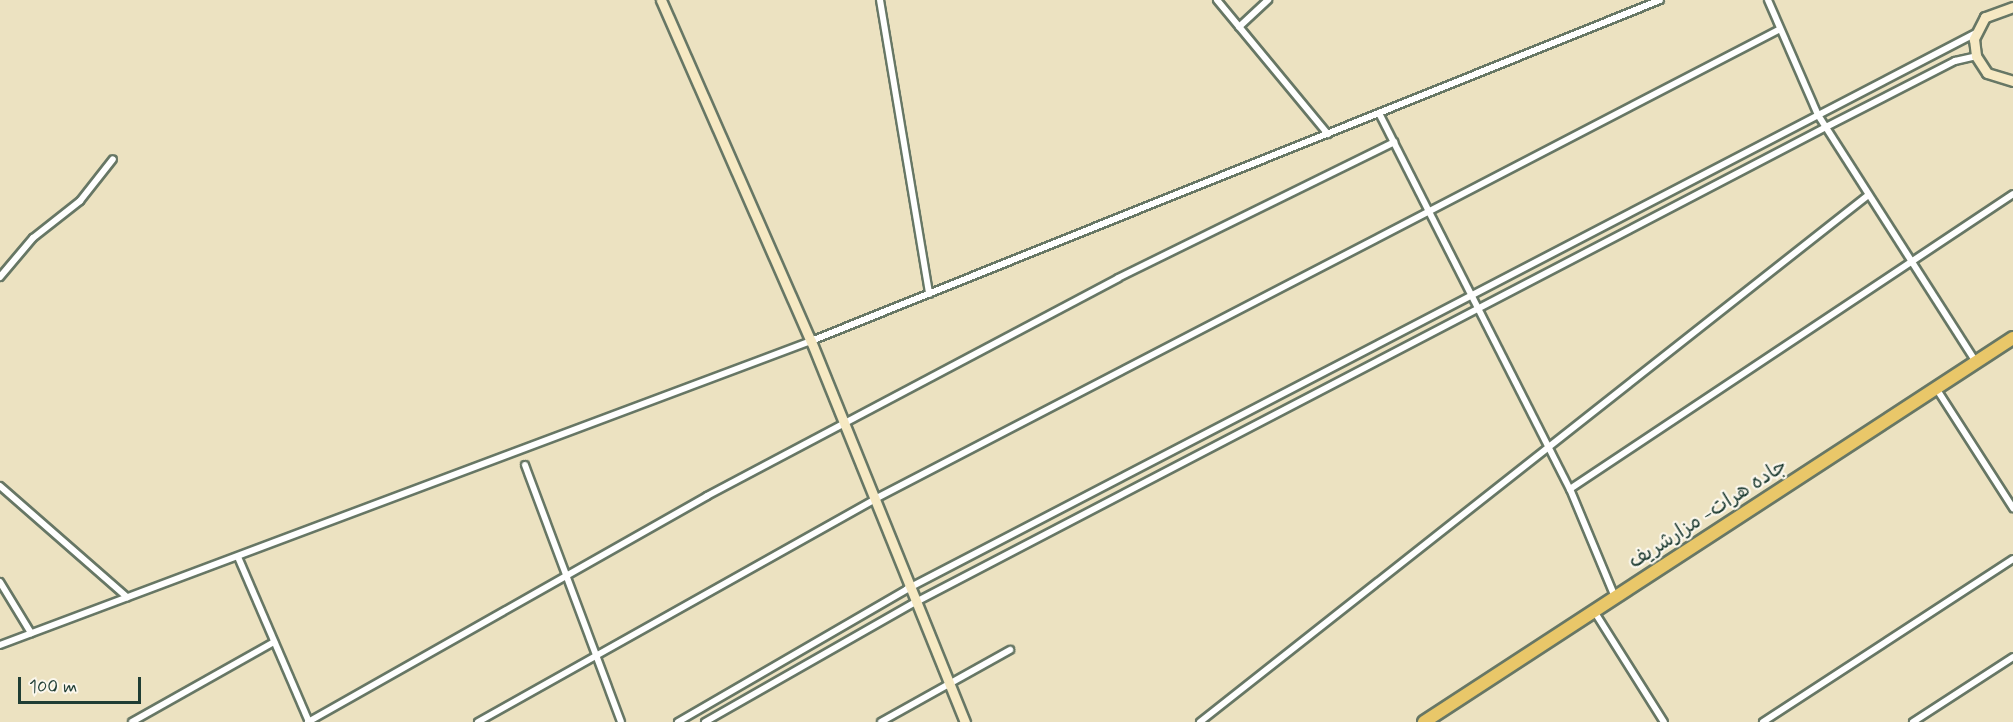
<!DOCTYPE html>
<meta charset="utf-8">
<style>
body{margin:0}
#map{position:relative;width:2013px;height:722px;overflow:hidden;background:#ece2c1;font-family:Mynerve,"Playpen Sans Arabic",sans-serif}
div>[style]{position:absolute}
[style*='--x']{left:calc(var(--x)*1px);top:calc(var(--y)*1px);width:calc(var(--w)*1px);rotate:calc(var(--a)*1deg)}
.roads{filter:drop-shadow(2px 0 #677765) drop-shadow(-2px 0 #677765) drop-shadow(0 2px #677765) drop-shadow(0 -2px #677765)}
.street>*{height:6px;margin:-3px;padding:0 3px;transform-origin:3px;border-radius:3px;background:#fff}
.secondary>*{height:9px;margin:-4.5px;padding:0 4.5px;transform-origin:4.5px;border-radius:4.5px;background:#f6e9c3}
.highway>*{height:12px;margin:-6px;padding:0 6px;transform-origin:6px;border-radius:6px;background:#e9c769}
span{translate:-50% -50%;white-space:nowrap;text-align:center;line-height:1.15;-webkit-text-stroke:4.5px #fbf7ec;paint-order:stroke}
.street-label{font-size:20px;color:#1f3d34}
.scale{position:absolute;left:18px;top:677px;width:123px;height:27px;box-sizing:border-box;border:3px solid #1f3d34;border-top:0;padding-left:8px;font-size:18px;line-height:21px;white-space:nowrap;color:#1f3d34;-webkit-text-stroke:4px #fbf7ec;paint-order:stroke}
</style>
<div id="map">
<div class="roads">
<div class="street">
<i style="--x:880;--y:0;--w:298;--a:80.5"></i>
<i style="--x:1217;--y:0;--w:174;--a:50.4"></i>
<i style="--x:1768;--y:0;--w:125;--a:66.5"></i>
<i style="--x:1818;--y:115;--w:293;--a:57.4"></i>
<i style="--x:1239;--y:27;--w:40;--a:-43"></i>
<i style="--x:1379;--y:113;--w:422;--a:63.1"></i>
<i style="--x:1570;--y:489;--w:117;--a:67.4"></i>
<i style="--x:0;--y:277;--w:51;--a:-49.8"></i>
<i style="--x:33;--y:238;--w:60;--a:-38.2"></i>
<i style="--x:80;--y:201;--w:53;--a:-51.8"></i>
<i style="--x:1936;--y:388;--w:143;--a:57.3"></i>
<i style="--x:525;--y:465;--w:274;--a:69.5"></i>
<i style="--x:0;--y:486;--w:169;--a:41.2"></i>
<i style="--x:1570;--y:489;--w:532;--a:-33.66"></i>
<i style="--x:238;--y:557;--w:180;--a:66.7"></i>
<i style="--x:0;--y:582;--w:60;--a:58.7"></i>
<i style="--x:1594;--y:611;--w:131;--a:57.8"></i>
<i style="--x:0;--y:645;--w:866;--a:-20.55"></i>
<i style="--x:811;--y:341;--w:915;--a:-21.88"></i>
<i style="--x:132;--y:722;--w:163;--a:-29.4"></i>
<i style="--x:308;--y:722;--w:459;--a:-29.5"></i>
<i style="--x:707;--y:496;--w:465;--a:-27.9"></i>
<i style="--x:1118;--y:278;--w:308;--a:-26.2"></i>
<i style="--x:478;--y:722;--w:453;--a:-29.3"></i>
<i style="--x:873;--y:500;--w:1022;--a:-27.44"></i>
<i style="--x:678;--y:722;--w:265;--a:-30.1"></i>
<i style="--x:907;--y:589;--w:1205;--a:-27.48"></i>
<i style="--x:705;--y:722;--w:241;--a:-29.7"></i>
<i style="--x:914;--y:603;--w:1029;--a:-27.56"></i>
<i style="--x:1826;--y:127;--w:145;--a:-27.1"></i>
<i style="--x:1955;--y:61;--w:22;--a:-13"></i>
<i style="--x:881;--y:722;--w:148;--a:-29.2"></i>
<i style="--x:1200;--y:722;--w:849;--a:-38.26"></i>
<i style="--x:1763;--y:722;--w:298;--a:-33.1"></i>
<i style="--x:1913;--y:722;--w:119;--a:-33"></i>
</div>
<div class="secondary">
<i style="--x:661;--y:0;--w:373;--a:66.3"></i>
<i style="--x:811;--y:341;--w:411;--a:68"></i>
<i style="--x:2013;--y:7;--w:30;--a:160"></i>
<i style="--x:1985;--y:17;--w:25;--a:117"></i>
<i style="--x:1974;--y:39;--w:17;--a:83"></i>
<i style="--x:1976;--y:56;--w:20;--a:57"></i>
<i style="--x:1987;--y:73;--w:27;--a:17"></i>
</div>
<div class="highway">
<i style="--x:1424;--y:722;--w:703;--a:-33.1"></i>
</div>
</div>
<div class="street-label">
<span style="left:1708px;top:514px;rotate:-33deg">جاده هرات- مزارشریف</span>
</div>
<div class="scale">100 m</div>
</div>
